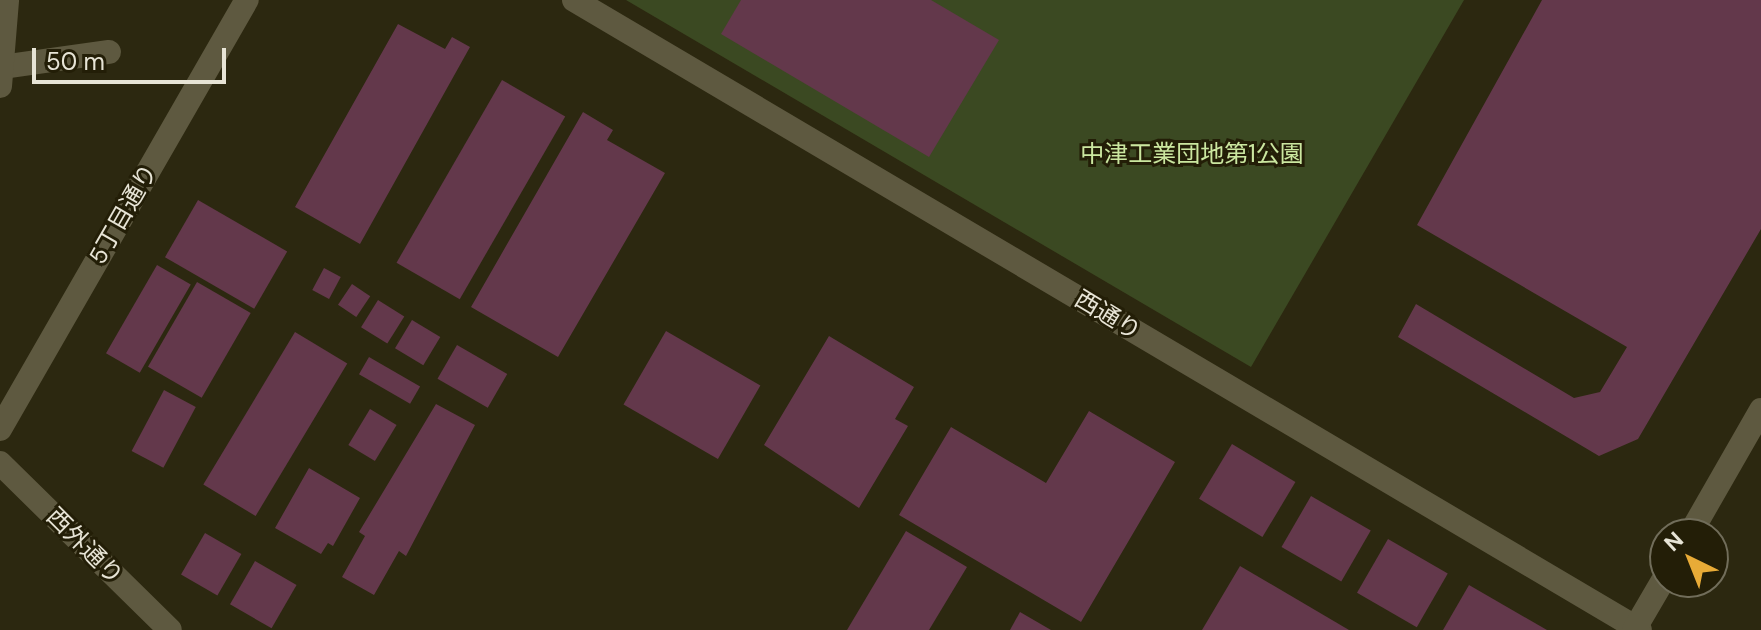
<!DOCTYPE html>
<meta charset="utf-8">
<style>
body{margin:0}
#map{position:relative;width:1761px;height:630px;overflow:hidden;background:#2c2810;font-family:"DM Sans","Noto Sans JP",sans-serif}
div>[style]{position:absolute}
[style*='--x']{left:calc(var(--x)*1px);top:calc(var(--y)*1px);width:calc(var(--w)*1px);rotate:calc(var(--a)*1deg)}
.green>*{inset:0;background:#3b4922}
.building>*{inset:0;background:#63384b;transform-origin:0 0}
.minor>*{height:24px;margin:-12px;padding:0 12px;transform-origin:12px;border-radius:12px;background:#5e5940}
span{translate:-50% -50%;white-space:nowrap;text-align:center;line-height:1.15;-webkit-text-stroke:6px #231e07;paint-order:stroke}
.park-label{font-size:24px;color:#cbe7a0}
.street-label{font-size:24px;color:#e7e4d6}
.north{position:absolute;left:1649px;top:518px;width:80px;height:80px;box-sizing:border-box;background:#231e07;border:2px solid #716d5a;border-radius:50%;rotate:317deg;font-size:22px;font-weight:700;line-height:32px;text-align:center;color:#e7e4d6}
.north::after{content:'';display:block;margin:auto;width:28px;height:36px;background:#e8ab37;clip-path:polygon(50% 0,100% 100%,50% 72%,0 100%)}
.scale{position:absolute;left:32px;top:48px;width:194px;height:36px;box-sizing:border-box;border:4px solid #e7e4d6;border-top:0;padding-left:10px;font-size:24px;line-height:28px;white-space:nowrap;color:#e7e4d6;-webkit-text-stroke:6px #231e07;paint-order:stroke}
</style>
<div id="map">
<div class="green">
<i style="clip-path:polygon(626px 0,1464px 0,1251px 367px)"></i>
</div>
<div class="building">
<i style="clip-path:polygon(741px 0,931px 0,999px 40px,929px 157px,721px 34px)"></i>
<i style="clip-path:polygon(1542px 0,1761px 0,1761px 229px,1638px 439px,1599px 456px,1398px 337px,1416px 304px,1574px 398px,1600px 392px,1627px 347px,1417px 225px)"></i>
<i style="clip-path:polygon(398px 24px,445px 49px,452px 37px,470px 47px,360px 244px,295px 207px)"></i>
<i style="left:502px;top:80px;width:73px;height:211px;rotate:30deg"></i>
<i style="clip-path:polygon(583px 112px,613px 130px,607px 140px,665px 173px,558px 357px,471px 307px)"></i>
<i style="left:198px;top:200px;width:103px;height:66px;rotate:30deg"></i>
<i style="left:157px;top:265px;width:39px;height:102px;rotate:30deg"></i>
<i style="left:324px;top:268px;width:19px;height:25px;rotate:28deg"></i>
<i style="left:197px;top:282px;width:62px;height:98px;rotate:30deg"></i>
<i style="left:352px;top:284px;width:22px;height:25px;rotate:34deg"></i>
<i style="left:378px;top:300px;width:31px;height:32px;rotate:32deg"></i>
<i style="left:412px;top:320px;width:33px;height:33px;rotate:31deg"></i>
<i style="left:666px;top:331px;width:109px;height:85px;rotate:30deg"></i>
<i style="left:295px;top:332px;width:61px;height:178px;rotate:31deg"></i>
<i style="clip-path:polygon(829px 336px,914px 387px,895px 419px,908px 426px,859px 508px,764px 445px)"></i>
<i style="left:457px;top:345px;width:58px;height:39px;rotate:30deg"></i>
<i style="left:369px;top:357px;width:59px;height:20px;rotate:30deg"></i>
<i style="left:164px;top:390px;width:36px;height:69px;rotate:28deg"></i>
<i style="clip-path:polygon(436px 404px,475px 425px,406px 556px,399px 551px,374px 595px,342px 577px,365px 536px,359px 532px)"></i>
<i style="left:370px;top:409px;width:31px;height:42px;rotate:31deg"></i>
<i style="clip-path:polygon(1089px 411px,1175px 462px,1081px 622px,899px 515px,951px 427px,1046px 483px)"></i>
<i style="left:1232px;top:444px;width:74px;height:64px;rotate:31deg"></i>
<i style="clip-path:polygon(309px 468px,360px 498px,333px 546px,328px 543px,321px 554px,275px 528px)"></i>
<i style="left:1311px;top:496px;width:69px;height:59px;rotate:30deg"></i>
<i style="clip-path:polygon(906px 531px,967px 567px,929px 630px,847px 630px)"></i>
<i style="left:205px;top:533px;width:42px;height:48px;rotate:30deg"></i>
<i style="left:1388px;top:539px;width:69px;height:62px;rotate:30deg"></i>
<i style="left:255px;top:561px;width:48px;height:50px;rotate:30deg"></i>
<i style="clip-path:polygon(1240px 566px,1349px 630px,1202px 630px)"></i>
<i style="clip-path:polygon(1469px 585px,1547px 630px,1443px 630px)"></i>
<i style="clip-path:polygon(1020px 612px,1051px 630px,1010px 630px)"></i>
</div>
<div class="minor">
<i style="--x:574;--y:0;--w:1238;--a:30.58"></i>
<i style="--x:2;--y:67;--w:108;--a:-8"></i>
<i style="--x:0;--y:86;--w:86;--a:-85.3"></i>
<i style="--x:0;--y:429;--w:495;--a:-60.1"></i>
<i style="--x:0;--y:463;--w:238;--a:44.5"></i>
<i style="--x:1690;--y:534;--w:143;--a:-60.2"></i>
<i style="--x:1634;--y:630;--w:61;--a:-59.7"></i>
</div>
<div class="park-label">
<span style="left:1192px;top:154px">中津工業団地第1公園</span>
</div>
<div class="street-label">
<span style="left:123px;top:214px;rotate:-60deg">5丁目通り</span>
<span style="left:1108px;top:315px;rotate:31deg">西通り</span>
<span style="left:85px;top:546px;rotate:45deg">西外通り</span>
</div>
<div class="north">N</div>
<div class="scale">50 m</div>
</div>
